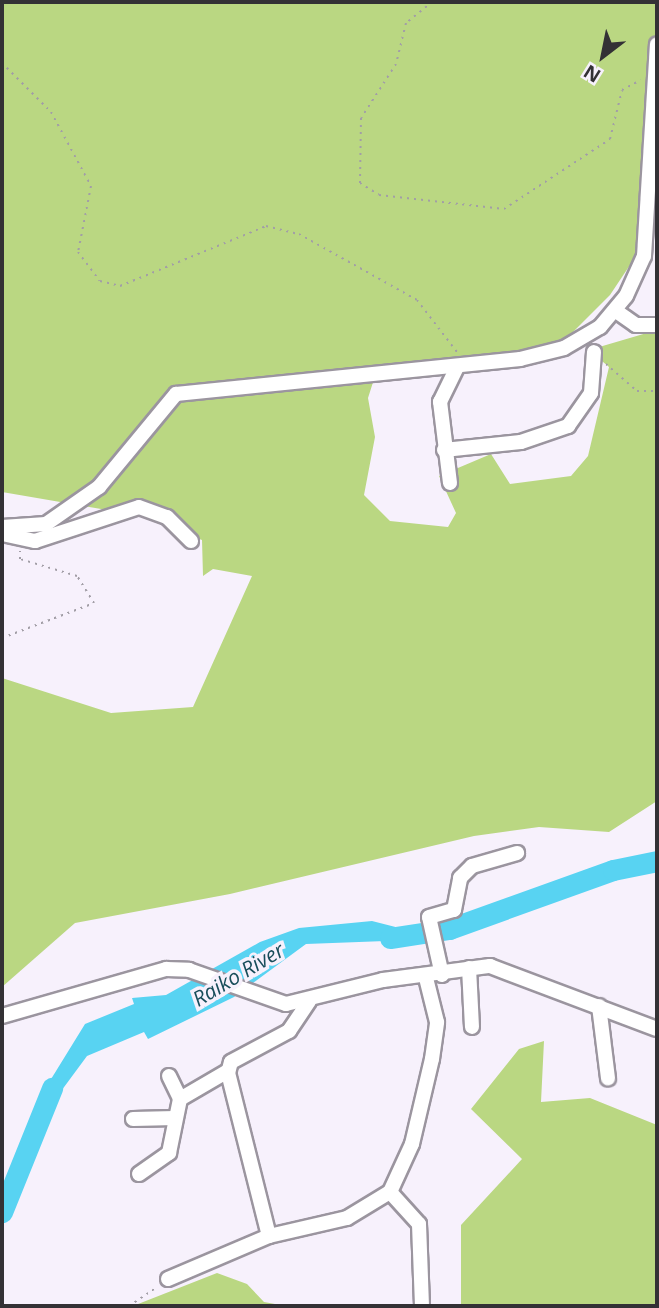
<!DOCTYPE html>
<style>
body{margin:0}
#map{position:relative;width:659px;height:1308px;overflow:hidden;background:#f7f1fc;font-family:"Open Sans",sans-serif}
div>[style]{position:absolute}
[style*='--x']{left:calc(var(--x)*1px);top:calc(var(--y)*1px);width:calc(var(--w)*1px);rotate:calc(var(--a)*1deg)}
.green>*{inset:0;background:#bad782}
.water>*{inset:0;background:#58d3f2}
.river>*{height:21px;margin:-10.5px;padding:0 10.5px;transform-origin:10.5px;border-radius:10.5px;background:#58d3f2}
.path>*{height:2px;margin-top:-1px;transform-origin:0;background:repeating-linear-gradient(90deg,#a29ea6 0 2px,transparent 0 7px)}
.roads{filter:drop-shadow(2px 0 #9b959f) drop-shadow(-2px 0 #9b959f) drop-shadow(0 2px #9b959f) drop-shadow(0 -2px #9b959f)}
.minor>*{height:14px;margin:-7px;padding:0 7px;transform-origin:7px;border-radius:7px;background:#fff}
span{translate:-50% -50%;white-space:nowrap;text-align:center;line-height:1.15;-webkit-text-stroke:7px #f7f1fc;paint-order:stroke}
.water-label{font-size:21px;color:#184d5a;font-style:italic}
.frame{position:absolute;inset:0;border:4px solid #333135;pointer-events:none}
.north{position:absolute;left:568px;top:21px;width:70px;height:70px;-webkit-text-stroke:5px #f7f1fc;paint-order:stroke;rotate:212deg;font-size:19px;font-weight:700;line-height:28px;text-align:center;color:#333135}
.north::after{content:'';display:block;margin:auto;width:24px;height:32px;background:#333135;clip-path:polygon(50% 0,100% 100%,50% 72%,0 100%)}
</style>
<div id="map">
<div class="green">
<i style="clip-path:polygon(2px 2px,657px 2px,652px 204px,636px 256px,610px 295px,561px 344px,375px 376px,368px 398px,375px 437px,364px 495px,390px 521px,448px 527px,456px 513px,439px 476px,491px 454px,510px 484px,571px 476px,588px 456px,609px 367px,589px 350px,657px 330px,657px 801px,609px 832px,539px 827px,474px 836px,230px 894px,75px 923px,2px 987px,2px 678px,111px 713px,193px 707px,252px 576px,213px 569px,203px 576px,202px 540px,136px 515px,2px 492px)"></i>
<i style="clip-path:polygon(544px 1041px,541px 1102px,590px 1098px,657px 1125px,657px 1306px,461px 1306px,461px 1225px,522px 1159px,471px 1109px,519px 1049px)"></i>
<i style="clip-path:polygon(217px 1273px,247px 1284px,264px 1302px,286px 1306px,133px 1306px)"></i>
</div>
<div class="water">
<i style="clip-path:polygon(372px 921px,419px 933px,412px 940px,306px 944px,234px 997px,148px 1039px,144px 1032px,87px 1056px,39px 1121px,40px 1097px,85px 1024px,134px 1004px,132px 998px,166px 995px,260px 942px,299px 928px)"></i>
</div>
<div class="river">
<i style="--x:390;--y:938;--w:60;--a:-8.7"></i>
<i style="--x:449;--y:929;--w:174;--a:-19.8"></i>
<i style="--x:613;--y:870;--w:45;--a:-11.6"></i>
<i style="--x:2;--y:1212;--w:134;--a:-68"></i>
</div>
<div class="path">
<i style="--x:432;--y:2;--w:33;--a:141"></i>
<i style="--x:406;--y:23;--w:42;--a:103.7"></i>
<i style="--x:396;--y:64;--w:64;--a:122.9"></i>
<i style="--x:361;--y:118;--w:65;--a:90.9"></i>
<i style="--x:360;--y:183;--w:22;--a:32"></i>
<i style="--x:379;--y:195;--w:126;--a:6.4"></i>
<i style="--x:504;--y:209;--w:127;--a:-33.4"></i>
<i style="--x:610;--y:139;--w:50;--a:-76.2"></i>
<i style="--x:622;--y:90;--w:21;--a:-28"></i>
<i style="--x:2;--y:63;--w:69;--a:45"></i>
<i style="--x:51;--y:112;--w:84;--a:61.6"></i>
<i style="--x:91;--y:186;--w:67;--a:101.1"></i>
<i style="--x:78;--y:252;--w:36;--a:53"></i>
<i style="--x:100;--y:281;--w:21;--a:14"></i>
<i style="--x:120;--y:286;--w:158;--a:-22.3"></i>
<i style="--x:266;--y:226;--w:34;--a:14"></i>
<i style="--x:299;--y:234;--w:135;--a:29.2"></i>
<i style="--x:417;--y:300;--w:66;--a:52.4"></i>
<i style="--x:606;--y:364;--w:41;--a:41.1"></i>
<i style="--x:637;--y:391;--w:20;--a:0"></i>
<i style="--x:2;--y:638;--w:98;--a:-20.8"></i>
<i style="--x:94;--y:603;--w:32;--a:-122"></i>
<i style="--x:77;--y:576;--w:59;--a:-163.4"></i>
<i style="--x:20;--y:559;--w:8;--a:-90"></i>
<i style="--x:129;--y:1306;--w:34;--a:-34"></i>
</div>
<div class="roads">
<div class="minor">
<i style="--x:616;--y:311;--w:24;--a:35"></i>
<i style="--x:636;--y:325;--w:21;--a:0"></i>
<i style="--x:444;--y:450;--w:77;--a:-5.9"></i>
<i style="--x:521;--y:442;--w:50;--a:-18.8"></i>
<i style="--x:568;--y:426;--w:40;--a:-55.1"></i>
<i style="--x:591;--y:393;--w:41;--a:-85.8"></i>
<i style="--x:450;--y:483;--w:82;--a:-97"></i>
<i style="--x:440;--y:402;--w:39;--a:-64"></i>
<i style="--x:2;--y:527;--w:44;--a:-3.9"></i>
<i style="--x:46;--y:524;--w:65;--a:-34.9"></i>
<i style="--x:99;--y:487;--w:121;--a:-50.4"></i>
<i style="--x:176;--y:394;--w:346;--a:-5.8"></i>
<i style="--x:520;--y:359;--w:45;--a:-14"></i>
<i style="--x:564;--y:348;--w:42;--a:-30.3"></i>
<i style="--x:600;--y:327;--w:40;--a:-50"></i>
<i style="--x:626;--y:296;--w:44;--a:-65.8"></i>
<i style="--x:644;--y:256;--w:212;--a:-86.5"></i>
<i style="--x:2;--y:534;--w:34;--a:12"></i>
<i style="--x:35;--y:541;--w:109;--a:-18.1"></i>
<i style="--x:139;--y:507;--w:30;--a:20"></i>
<i style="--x:167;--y:517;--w:34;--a:45"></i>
<i style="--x:469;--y:968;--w:59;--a:87.1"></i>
<i style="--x:442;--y:975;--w:59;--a:-102.6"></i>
<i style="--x:429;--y:917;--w:26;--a:-16"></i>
<i style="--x:454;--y:910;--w:33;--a:-79"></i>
<i style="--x:460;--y:878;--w:17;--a:-45"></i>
<i style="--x:472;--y:866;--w:47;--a:-16.1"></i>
<i style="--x:599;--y:1006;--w:73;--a:82.9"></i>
<i style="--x:2;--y:1016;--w:171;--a:-16"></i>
<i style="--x:166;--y:969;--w:23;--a:2"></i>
<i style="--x:189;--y:970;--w:103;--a:19.3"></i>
<i style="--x:286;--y:1004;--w:100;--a:-13.9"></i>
<i style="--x:383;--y:980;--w:108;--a:-7.5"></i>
<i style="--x:490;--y:966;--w:178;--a:20.7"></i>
<i style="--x:169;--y:1076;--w:25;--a:64"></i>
<i style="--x:133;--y:1119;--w:42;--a:-1.4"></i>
<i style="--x:139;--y:1174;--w:37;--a:-35"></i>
<i style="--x:169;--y:1153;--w:55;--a:-78.5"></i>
<i style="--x:180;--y:1099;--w:56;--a:-30.3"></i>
<i style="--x:390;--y:1192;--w:53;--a:-65.4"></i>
<i style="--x:412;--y:1144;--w:87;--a:-76.8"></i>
<i style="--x:432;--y:1059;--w:37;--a:-82"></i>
<i style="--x:437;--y:1022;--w:45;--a:-104"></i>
<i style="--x:269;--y:1236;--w:168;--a:-104.1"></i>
<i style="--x:228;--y:1073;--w:11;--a:-75"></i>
<i style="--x:231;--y:1062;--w:66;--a:-28.1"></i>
<i style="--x:289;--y:1031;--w:36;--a:-56"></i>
<i style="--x:168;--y:1279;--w:110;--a:-23.1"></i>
<i style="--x:269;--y:1236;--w:80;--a:-13"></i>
<i style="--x:347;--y:1218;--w:50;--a:-31.2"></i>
<i style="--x:390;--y:1192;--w:43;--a:47.8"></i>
<i style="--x:419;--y:1224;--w:82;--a:87.9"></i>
</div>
</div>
<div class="water-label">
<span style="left:238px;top:974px;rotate:-31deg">Raiko River</span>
</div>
<div class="frame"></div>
<div class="north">N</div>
</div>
